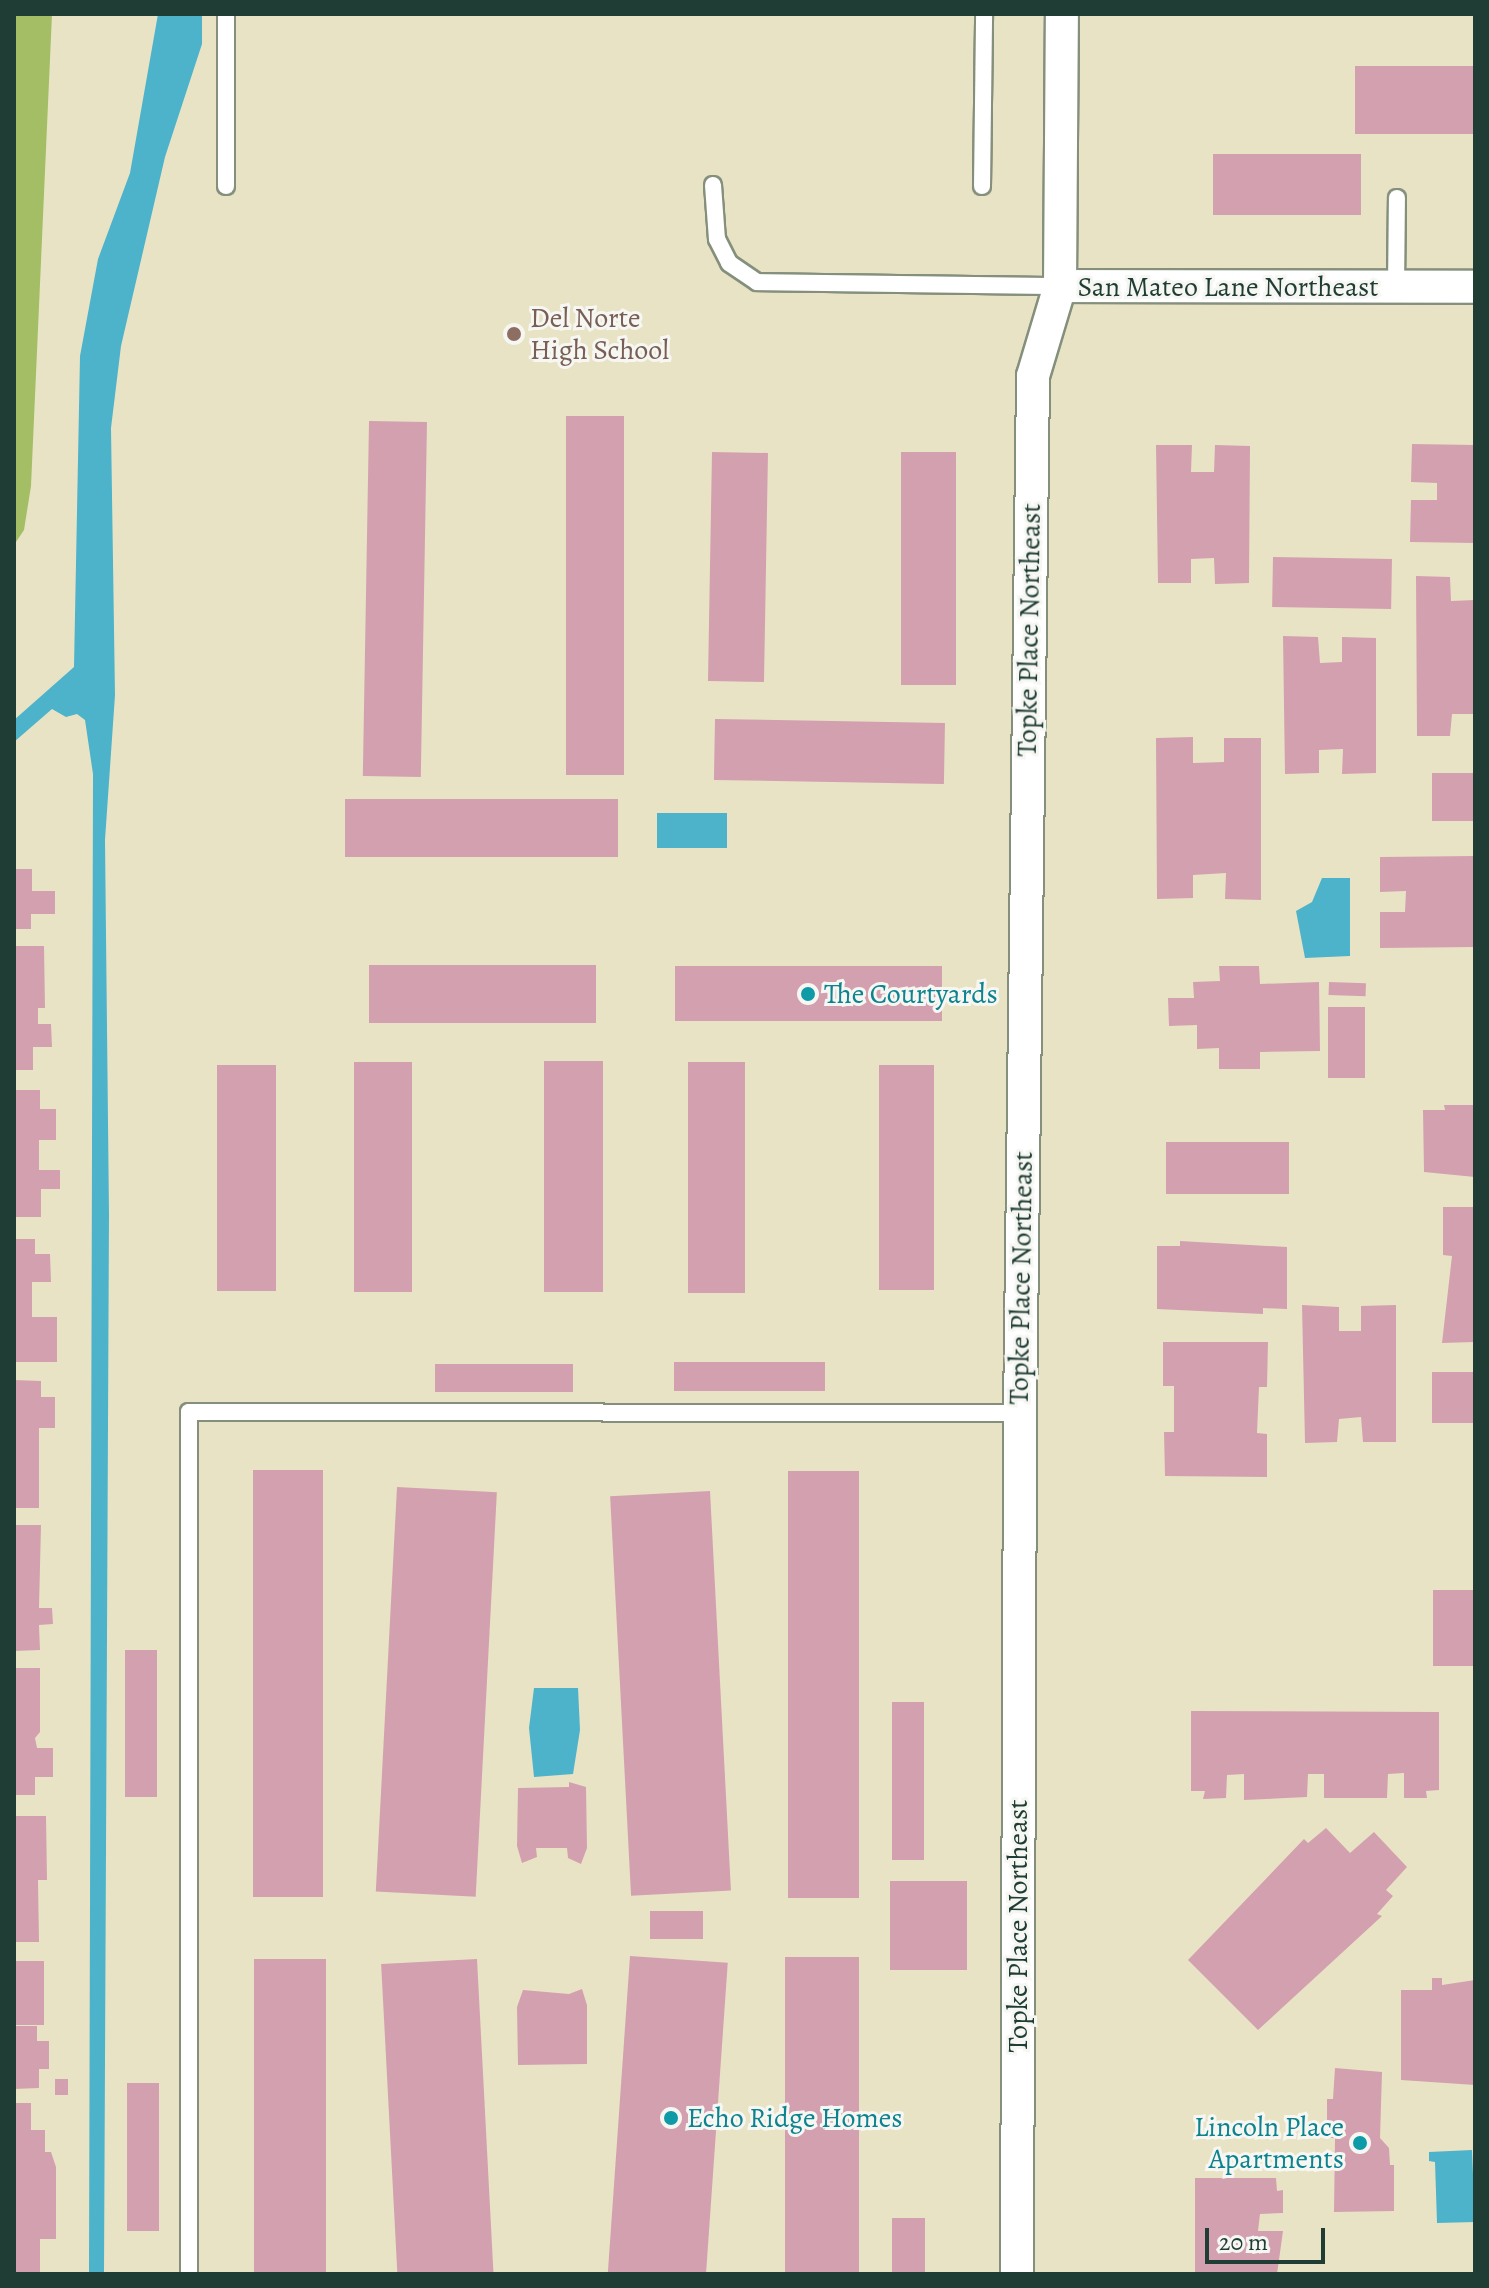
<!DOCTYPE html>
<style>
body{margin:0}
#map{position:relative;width:1489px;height:2288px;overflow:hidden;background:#e9e3c5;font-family:Alegreya,serif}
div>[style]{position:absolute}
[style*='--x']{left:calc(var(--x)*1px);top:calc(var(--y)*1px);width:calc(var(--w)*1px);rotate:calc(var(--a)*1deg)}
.green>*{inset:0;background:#a3be65}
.water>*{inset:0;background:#4cb3cb;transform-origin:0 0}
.building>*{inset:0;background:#d3a0af;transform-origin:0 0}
.roads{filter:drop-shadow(2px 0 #84907c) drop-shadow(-2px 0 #84907c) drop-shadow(0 2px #84907c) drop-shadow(0 -2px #84907c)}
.lane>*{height:16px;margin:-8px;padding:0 8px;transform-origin:8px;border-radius:8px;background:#fff}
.street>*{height:32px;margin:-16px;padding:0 16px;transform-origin:16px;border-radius:16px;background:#fff}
.dots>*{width:22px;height:22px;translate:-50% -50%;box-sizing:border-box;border:4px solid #f6f6f2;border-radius:50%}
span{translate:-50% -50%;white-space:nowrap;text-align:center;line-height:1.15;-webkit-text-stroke:6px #f6f6f2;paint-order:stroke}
.street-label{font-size:28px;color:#1f3d34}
.education-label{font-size:28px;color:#785e54}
.left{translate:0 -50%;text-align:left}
.culture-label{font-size:28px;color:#0d838f}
.right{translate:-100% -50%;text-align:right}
.frame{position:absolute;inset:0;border:16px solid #1f3d34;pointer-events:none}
.scale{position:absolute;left:1205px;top:2228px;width:120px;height:36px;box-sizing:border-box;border:4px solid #1f3d34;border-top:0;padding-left:10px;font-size:24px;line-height:28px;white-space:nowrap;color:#1f3d34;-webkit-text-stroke:6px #f6f6f2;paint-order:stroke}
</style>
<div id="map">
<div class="green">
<i style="clip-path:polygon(14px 14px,52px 14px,31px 486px,24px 530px,14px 545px)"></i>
</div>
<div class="water">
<i style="clip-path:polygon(158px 14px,202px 14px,202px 44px,165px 157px,121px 346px,111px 428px,115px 695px,105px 840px,109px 1214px,104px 2274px,89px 2274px,93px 774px,85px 720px,77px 714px,66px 717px,52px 709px,14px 742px,14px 720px,74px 667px,80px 356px,98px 259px,130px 173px)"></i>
<i style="left:657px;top:813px;width:70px;height:35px"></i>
<i style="clip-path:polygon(1322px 878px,1350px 878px,1350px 956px,1305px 958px,1296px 911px,1312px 902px)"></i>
<i style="clip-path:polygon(534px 1688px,578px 1688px,580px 1730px,573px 1774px,534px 1777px,529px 1728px)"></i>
<i style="clip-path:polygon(1472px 2150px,1475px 2222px,1437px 2223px,1435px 2162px,1429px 2161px,1429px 2152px)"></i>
</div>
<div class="building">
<i style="left:1355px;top:66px;width:120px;height:68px"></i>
<i style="left:1213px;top:154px;width:148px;height:61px"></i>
<i style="left:566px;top:416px;width:58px;height:359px"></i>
<i style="left:427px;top:422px;width:355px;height:58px;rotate:91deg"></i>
<i style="clip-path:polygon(1412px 444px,1475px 445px,1475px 543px,1410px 542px,1411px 500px,1437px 500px,1437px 483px,1411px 482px)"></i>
<i style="clip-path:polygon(1156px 445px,1192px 445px,1191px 472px,1214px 472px,1215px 445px,1250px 446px,1249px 583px,1215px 584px,1214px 558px,1191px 559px,1191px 583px,1158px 583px)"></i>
<i style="left:712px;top:452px;width:56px;height:229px;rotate:1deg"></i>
<i style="left:956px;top:452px;width:233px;height:55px;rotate:90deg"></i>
<i style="left:1273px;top:557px;width:119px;height:50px;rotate:1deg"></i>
<i style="clip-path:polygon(1416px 576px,1450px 577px,1451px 601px,1475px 600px,1475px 714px,1452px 714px,1450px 736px,1417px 736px)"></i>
<i style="clip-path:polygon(1283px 636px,1318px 637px,1320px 663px,1342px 662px,1342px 637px,1376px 638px,1376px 773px,1342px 774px,1343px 749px,1319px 750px,1319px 773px,1285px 774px)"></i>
<i style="left:715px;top:719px;width:230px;height:61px;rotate:1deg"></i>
<i style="clip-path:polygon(1193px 737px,1193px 763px,1224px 762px,1224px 738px,1261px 738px,1261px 900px,1225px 899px,1226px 873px,1193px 875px,1193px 898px,1157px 899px,1156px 738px)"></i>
<i style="left:1432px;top:773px;width:43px;height:48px"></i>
<i style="left:345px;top:799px;width:273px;height:58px"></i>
<i style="clip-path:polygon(1475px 856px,1475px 947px,1380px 948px,1380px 912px,1405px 912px,1406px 891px,1380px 892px,1380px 857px)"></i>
<i style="clip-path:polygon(14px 869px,32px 869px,32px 891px,55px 891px,55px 914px,31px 914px,31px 929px,14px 929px)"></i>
<i style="clip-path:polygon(14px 946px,44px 946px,45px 1008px,38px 1008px,38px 1024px,51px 1024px,52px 1047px,33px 1047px,33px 1070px,14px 1070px)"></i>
<i style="left:369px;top:965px;width:227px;height:58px"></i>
<i style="left:675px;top:966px;width:267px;height:55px"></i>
<i style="clip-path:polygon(1219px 966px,1259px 966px,1260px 984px,1319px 982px,1320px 1051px,1260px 1052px,1260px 1069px,1219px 1069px,1219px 1048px,1197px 1049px,1197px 1025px,1169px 1026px,1168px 998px,1194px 998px,1193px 982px,1220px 981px)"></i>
<i style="left:1329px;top:982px;width:37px;height:13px;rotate:2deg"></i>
<i style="left:1328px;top:1007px;width:37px;height:71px"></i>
<i style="left:544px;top:1061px;width:59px;height:231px"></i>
<i style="left:354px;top:1062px;width:58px;height:230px"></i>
<i style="left:688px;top:1062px;width:57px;height:231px"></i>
<i style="left:217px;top:1065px;width:59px;height:226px"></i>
<i style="left:879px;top:1065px;width:55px;height:225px"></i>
<i style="clip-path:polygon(14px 1090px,40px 1090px,40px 1109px,56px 1109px,56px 1140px,39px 1140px,39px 1170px,60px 1170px,60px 1189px,41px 1189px,41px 1217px,14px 1217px)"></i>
<i style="clip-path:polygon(1444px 1105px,1475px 1105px,1475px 1177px,1424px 1172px,1423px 1110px,1445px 1110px)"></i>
<i style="left:1166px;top:1142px;width:123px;height:52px"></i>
<i style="clip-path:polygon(1443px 1207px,1475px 1207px,1475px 1342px,1442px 1343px,1452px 1256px,1443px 1255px)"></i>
<i style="clip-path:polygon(14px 1239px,35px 1239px,35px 1254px,50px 1254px,51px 1282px,32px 1282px,32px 1317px,57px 1317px,57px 1362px,14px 1362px)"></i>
<i style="clip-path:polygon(1180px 1241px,1287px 1247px,1287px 1309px,1263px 1308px,1263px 1314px,1157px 1309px,1157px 1246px,1180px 1246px)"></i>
<i style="clip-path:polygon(1302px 1305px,1339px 1307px,1339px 1331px,1361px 1331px,1361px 1306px,1396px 1305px,1396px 1442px,1363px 1442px,1361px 1417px,1339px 1419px,1337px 1442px,1305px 1443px)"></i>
<i style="clip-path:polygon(1163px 1342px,1268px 1342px,1267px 1387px,1259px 1387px,1257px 1433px,1267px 1434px,1267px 1477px,1165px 1476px,1164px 1432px,1174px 1432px,1174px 1386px,1163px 1386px)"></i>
<i style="left:674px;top:1362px;width:151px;height:29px"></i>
<i style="left:435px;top:1364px;width:138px;height:28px"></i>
<i style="left:1432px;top:1372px;width:43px;height:51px"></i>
<i style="clip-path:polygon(14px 1380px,41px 1381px,41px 1397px,55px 1397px,55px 1428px,39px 1428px,39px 1508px,14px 1508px)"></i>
<i style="left:253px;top:1470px;width:70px;height:427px"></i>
<i style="left:788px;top:1471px;width:71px;height:427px"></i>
<i style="left:397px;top:1487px;width:100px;height:405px;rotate:3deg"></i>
<i style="left:710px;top:1491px;width:400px;height:100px;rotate:87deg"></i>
<i style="clip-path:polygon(14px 1525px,41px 1525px,39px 1608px,52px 1608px,53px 1624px,39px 1625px,40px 1650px,14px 1651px)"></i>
<i style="left:1433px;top:1590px;width:42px;height:76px"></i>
<i style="left:125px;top:1650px;width:32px;height:147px"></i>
<i style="clip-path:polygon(14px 1668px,40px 1668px,40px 1732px,35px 1738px,37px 1748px,53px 1748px,53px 1777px,35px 1777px,35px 1795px,14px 1795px)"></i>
<i style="left:892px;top:1702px;width:32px;height:158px"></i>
<i style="clip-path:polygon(1191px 1711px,1439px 1712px,1439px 1790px,1426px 1791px,1427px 1798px,1404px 1798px,1404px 1773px,1388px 1774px,1387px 1798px,1324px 1798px,1324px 1774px,1308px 1774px,1307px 1797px,1244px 1800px,1244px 1774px,1227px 1775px,1226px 1798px,1203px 1799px,1205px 1791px,1191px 1791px)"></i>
<i style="clip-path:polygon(569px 1782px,586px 1787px,587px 1848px,581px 1864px,568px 1858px,567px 1848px,536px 1848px,537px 1857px,522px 1863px,517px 1846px,518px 1788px,569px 1787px)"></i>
<i style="clip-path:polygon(14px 1816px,46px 1816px,47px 1880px,38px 1880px,39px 1942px,14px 1942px)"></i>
<i style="clip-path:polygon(1326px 1828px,1350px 1853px,1374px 1832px,1407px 1867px,1386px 1890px,1393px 1896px,1377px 1914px,1382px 1916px,1258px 2030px,1188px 1960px,1304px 1839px,1308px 1843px)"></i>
<i style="left:890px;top:1881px;width:77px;height:89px"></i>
<i style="left:650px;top:1911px;width:53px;height:28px"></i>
<i style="left:630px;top:1956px;width:98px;height:318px;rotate:4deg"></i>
<i style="left:785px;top:1957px;width:74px;height:317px"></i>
<i style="left:326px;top:1959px;width:315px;height:72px;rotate:90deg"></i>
<i style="left:477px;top:1959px;width:315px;height:96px;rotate:87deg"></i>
<i style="left:14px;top:1961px;width:30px;height:64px"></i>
<i style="clip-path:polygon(1432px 1978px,1442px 1978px,1442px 1985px,1475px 1980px,1475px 2085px,1401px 2080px,1401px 1990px,1432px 1990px)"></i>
<i style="clip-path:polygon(582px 1989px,587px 2005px,587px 2064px,518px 2065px,517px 2007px,523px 1990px,569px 1994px)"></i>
<i style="clip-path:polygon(14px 2026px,37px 2026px,37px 2041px,49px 2041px,49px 2069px,39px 2069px,39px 2088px,14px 2089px)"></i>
<i style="clip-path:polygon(1335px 2068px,1382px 2072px,1380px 2138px,1389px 2148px,1390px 2165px,1394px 2165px,1394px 2211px,1334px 2212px,1335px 2138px,1327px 2138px,1327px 2099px,1333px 2099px)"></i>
<i style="left:55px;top:2079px;width:13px;height:16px"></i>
<i style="left:127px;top:2083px;width:32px;height:148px"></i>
<i style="clip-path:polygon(14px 2103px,31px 2103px,31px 2130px,45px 2130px,45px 2152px,51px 2152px,56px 2167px,56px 2239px,40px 2239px,40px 2274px,14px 2274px)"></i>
<i style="clip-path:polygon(1195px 2178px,1276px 2178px,1277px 2191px,1283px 2190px,1283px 2213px,1260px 2214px,1258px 2231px,1283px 2231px,1277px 2274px,1195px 2274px)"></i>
<i style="left:892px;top:2218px;width:33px;height:56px"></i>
</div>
<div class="roads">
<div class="lane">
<i style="--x:226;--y:14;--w:172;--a:90"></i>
<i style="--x:713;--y:185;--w:54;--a:85.8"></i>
<i style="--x:717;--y:239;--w:27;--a:63"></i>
<i style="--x:729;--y:263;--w:34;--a:34"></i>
<i style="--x:757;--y:282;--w:303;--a:0.8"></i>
<i style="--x:982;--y:186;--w:172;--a:-89.3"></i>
<i style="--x:1396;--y:288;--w:90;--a:-89.4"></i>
<i style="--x:189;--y:2274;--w:862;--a:-90"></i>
<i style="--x:189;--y:1412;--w:831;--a:0.07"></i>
</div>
<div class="street">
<i style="--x:1060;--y:286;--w:415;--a:0.1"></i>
<i style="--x:1017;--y:2274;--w:861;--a:-89.8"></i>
<i style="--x:1020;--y:1413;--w:1037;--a:-89.28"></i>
<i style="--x:1033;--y:376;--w:94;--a:-73.3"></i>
<i style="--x:1060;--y:286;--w:272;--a:-89.6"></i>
</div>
</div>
<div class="dots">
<i style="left:514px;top:334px;background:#8d6e63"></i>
<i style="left:808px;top:994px;background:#0f9aa8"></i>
<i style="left:671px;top:2118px;background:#0f9aa8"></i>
<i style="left:1360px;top:2143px;background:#0f9aa8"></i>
</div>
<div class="street-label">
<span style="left:1228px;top:287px">San Mateo Lane Northeast</span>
<span style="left:1029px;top:630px;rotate:-89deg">Topke Place Northeast</span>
<span style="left:1021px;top:1278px;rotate:-89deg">Topke Place Northeast</span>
<span style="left:1018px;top:1926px;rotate:-90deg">Topke Place Northeast</span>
</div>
<div class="education-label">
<span class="left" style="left:530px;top:334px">Del Norte<br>High School</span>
</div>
<div class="culture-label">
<span class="left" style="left:824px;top:994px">The Courtyards</span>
<span class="left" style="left:687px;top:2118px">Echo Ridge Homes</span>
<span class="right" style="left:1344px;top:2143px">Lincoln Place<br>Apartments</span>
</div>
<div class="frame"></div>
<div class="scale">20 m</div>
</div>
